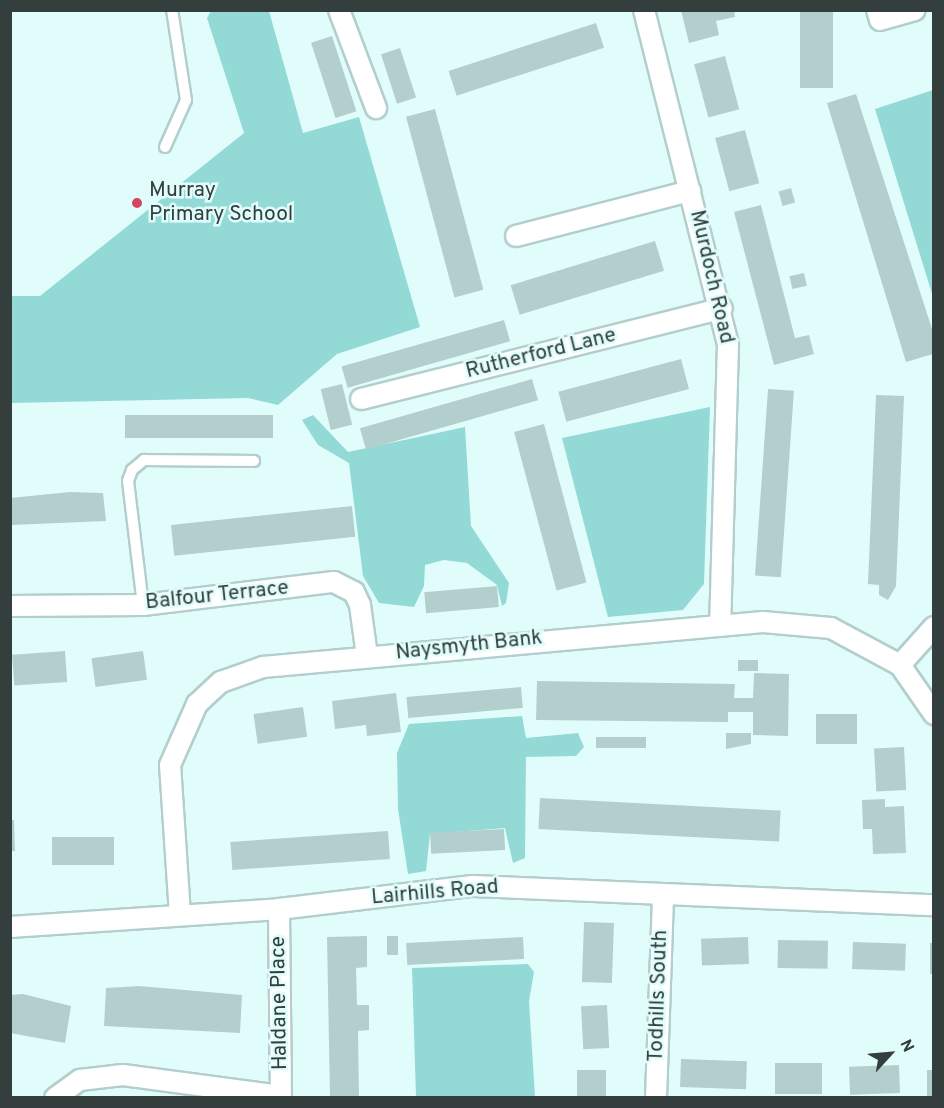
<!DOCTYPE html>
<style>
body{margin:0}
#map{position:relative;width:944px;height:1108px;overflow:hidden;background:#e0fdfc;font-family:Overpass,sans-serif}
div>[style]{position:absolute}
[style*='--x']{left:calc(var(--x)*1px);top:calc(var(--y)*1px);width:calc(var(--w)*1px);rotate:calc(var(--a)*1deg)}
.green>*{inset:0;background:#93dad7}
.building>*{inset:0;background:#b3cfcd;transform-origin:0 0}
.roads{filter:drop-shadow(2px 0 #b2cecd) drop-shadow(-2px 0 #b2cecd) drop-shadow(0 2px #b2cecd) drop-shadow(0 -2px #b2cecd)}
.service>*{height:10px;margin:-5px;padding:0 5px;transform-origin:5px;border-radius:5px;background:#fff}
.minor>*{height:20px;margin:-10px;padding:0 10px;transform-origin:10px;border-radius:10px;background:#fff}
.dots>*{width:16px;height:16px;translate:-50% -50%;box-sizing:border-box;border:3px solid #e0fdfc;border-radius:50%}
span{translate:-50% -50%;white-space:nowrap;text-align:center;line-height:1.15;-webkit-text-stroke:5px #e0fdfc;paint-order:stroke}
.poi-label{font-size:21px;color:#333e3d}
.left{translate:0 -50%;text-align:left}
.street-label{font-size:21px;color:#333e3d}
.frame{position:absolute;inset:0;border:12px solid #333e3d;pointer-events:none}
.north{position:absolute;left:860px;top:1024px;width:60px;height:60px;-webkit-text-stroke:4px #e0fdfc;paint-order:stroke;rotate:64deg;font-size:16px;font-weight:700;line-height:24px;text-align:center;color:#333e3d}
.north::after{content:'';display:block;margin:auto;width:21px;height:27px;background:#333e3d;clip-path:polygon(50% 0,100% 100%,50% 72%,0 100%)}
</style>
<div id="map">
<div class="green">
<i style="clip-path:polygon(211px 11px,269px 11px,303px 133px,359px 117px,420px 327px,337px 354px,278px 405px,248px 398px,11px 403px,11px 296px,40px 296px,244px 133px,207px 18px)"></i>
<i style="clip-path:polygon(933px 90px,934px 90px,933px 297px,875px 109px)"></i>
<i style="clip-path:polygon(710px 407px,704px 584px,683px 610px,608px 617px,562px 438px)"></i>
<i style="clip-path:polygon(313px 415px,348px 452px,465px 427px,471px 526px,509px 583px,506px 603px,502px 606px,497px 585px,467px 563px,444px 560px,425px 565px,424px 586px,414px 607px,379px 603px,363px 576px,349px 463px,318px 445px,302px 420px)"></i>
<i style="clip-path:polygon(522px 716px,526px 738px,578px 733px,584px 747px,576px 756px,526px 757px,525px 858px,513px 863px,505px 828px,430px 834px,426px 871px,408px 874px,398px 809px,397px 753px,409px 724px)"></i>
<i style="clip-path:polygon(528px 964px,534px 972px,529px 1001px,535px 1097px,416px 1097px,412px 968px)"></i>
</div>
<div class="building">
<i style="clip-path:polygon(681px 10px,734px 10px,735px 17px,716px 21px,719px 35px,689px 43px)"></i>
<i style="left:800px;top:10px;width:33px;height:78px"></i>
<i style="left:596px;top:23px;width:26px;height:155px;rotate:72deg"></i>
<i style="left:332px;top:36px;width:79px;height:22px;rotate:72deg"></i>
<i style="left:400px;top:48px;width:52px;height:20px;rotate:72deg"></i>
<i style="left:725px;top:56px;width:55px;height:32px;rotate:75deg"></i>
<i style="clip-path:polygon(856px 94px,933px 332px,933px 354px,906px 362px,827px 103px)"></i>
<i style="left:435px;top:109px;width:187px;height:30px;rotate:75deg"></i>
<i style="left:745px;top:130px;width:55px;height:31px;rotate:75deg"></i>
<i style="left:791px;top:188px;width:15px;height:13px;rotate:74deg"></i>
<i style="clip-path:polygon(761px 205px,795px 338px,809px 335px,814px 354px,774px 365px,734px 212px)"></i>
<i style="left:655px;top:241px;width:31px;height:151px;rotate:73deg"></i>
<i style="left:804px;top:273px;width:13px;height:15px;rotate:77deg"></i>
<i style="left:504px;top:320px;width:22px;height:169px;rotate:74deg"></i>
<i style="left:681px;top:359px;width:31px;height:127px;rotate:75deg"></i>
<i style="left:532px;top:379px;width:22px;height:179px;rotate:74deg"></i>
<i style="left:342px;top:384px;width:42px;height:22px;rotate:76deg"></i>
<i style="left:768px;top:389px;width:26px;height:187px;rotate:4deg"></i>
<i style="clip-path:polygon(876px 395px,904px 396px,896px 586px,888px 600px,879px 595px,879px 585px,868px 584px)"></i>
<i style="left:273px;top:415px;width:23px;height:148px;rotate:90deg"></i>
<i style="left:544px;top:424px;width:164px;height:31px;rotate:75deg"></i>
<i style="clip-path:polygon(70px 492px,103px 493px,106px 521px,11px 525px,10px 498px)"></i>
<i style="left:352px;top:506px;width:31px;height:182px;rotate:84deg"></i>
<i style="left:497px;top:586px;width:21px;height:73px;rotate:85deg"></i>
<i style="left:65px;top:651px;width:31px;height:53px;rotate:86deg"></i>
<i style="left:143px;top:651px;width:29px;height:52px;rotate:82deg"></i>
<i style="left:738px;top:660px;width:20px;height:11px"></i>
<i style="clip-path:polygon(754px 673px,789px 674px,788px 736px,753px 735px,753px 712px,728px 712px,728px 722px,536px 720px,537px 681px,735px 684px,734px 698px,753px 698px)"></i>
<i style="left:521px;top:687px;width:21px;height:115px;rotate:85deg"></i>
<i style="clip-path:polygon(396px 693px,401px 732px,367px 736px,366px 725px,335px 729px,332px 701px)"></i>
<i style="left:303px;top:707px;width:30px;height:50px;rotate:82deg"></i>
<i style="left:816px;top:714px;width:41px;height:30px"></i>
<i style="clip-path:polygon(726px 733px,751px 733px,751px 744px,726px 749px)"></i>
<i style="left:596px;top:737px;width:50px;height:11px"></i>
<i style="left:904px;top:747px;width:43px;height:30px;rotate:87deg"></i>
<i style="left:540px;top:798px;width:241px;height:31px;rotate:3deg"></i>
<i style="clip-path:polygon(885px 799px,885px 807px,904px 806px,906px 853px,873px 854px,872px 829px,863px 829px,862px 800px)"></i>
<i style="clip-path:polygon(10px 820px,14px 820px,15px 851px,10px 851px)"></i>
<i style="left:504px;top:829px;width:21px;height:74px;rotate:87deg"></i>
<i style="left:388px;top:831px;width:28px;height:158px;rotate:86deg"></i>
<i style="left:114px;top:837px;width:28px;height:62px;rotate:90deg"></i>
<i style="left:584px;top:922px;width:30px;height:60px;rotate:2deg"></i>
<i style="clip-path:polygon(367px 936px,367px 967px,356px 968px,357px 1005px,369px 1005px,369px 1030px,358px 1031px,359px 1098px,330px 1098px,327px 937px)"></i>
<i style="left:398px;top:936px;width:19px;height:11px;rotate:90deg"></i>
<i style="left:523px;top:937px;width:22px;height:117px;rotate:87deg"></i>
<i style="left:748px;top:937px;width:27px;height:47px;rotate:88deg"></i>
<i style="left:778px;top:940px;width:50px;height:28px;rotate:1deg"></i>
<i style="left:853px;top:942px;width:53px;height:27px;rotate:2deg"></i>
<i style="left:930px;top:943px;width:3px;height:31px"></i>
<i style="clip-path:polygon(139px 986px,242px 995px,240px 1033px,104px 1026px,106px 988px)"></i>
<i style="clip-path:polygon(23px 994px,71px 1006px,65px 1043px,10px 1033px,10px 995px)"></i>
<i style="left:607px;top:1005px;width:43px;height:26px;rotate:87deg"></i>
<i style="left:681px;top:1059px;width:66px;height:28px;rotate:2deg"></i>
<i style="left:775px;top:1063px;width:47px;height:31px"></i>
<i style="left:899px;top:1065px;width:28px;height:50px;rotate:88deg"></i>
<i style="left:577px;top:1070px;width:29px;height:28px"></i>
<i style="left:927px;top:1070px;width:6px;height:28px"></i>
</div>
<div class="roads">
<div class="service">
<i style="--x:165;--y:147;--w:51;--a:-65.9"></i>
<i style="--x:186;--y:100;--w:91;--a:-98.8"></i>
<i style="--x:143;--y:605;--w:125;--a:-96.9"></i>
<i style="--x:128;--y:481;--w:12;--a:-70"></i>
<i style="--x:132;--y:470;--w:16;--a:-40"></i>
<i style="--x:144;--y:460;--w:110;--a:0.5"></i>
</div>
<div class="minor">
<i style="--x:339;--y:10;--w:105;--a:69.3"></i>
<i style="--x:644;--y:10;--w:344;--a:75.9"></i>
<i style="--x:728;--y:344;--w:278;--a:91.6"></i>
<i style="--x:877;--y:10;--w:10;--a:73"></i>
<i style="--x:880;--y:20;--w:36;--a:-16"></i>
<i style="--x:516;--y:236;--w:180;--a:-14.5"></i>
<i style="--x:361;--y:399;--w:372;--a:-14.1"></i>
<i style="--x:10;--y:606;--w:133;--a:-0.4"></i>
<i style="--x:143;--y:605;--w:192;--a:-6.9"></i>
<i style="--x:334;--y:582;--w:22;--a:27"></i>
<i style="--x:354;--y:592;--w:14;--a:65"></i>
<i style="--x:360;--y:605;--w:51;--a:82.2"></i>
<i style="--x:900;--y:665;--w:51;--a:-48.2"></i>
<i style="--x:279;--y:909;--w:189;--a:89.4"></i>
<i style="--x:180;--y:915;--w:150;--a:-93.8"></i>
<i style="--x:170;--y:765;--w:67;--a:-66.1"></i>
<i style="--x:197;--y:704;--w:33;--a:-43"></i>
<i style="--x:221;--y:682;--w:45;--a:-19.7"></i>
<i style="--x:263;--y:667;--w:502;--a:-5.14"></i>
<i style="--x:763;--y:622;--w:68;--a:5"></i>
<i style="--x:831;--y:628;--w:78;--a:28.2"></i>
<i style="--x:900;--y:665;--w:60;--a:55.2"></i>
<i style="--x:10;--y:927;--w:270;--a:-3.8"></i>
<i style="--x:279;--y:909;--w:195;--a:-6.8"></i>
<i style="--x:473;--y:886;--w:461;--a:2.4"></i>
<i style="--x:55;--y:1098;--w:31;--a:-36"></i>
<i style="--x:80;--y:1080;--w:43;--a:-6.6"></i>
<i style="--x:123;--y:1075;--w:159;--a:7.6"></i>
<i style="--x:656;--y:1098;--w:203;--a:-88"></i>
</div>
</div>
<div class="dots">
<i style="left:137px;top:203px;background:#d54562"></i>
</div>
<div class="poi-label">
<span class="left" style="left:149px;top:203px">Murray<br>Primary School</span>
</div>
<div class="street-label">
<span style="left:711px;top:277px;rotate:77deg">Murdoch Road</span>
<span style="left:541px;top:354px;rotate:-14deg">Rutherford Lane</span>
<span style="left:217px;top:596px;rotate:-6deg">Balfour Terrace</span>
<span style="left:469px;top:646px;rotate:-6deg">Naysmyth Bank</span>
<span style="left:435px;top:893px;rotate:-5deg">Lairhills Road</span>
<span style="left:659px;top:996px;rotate:-88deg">Todhills South</span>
<span style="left:280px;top:1003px;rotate:-91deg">Haldane Place</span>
</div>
<div class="frame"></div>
<div class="north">N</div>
</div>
